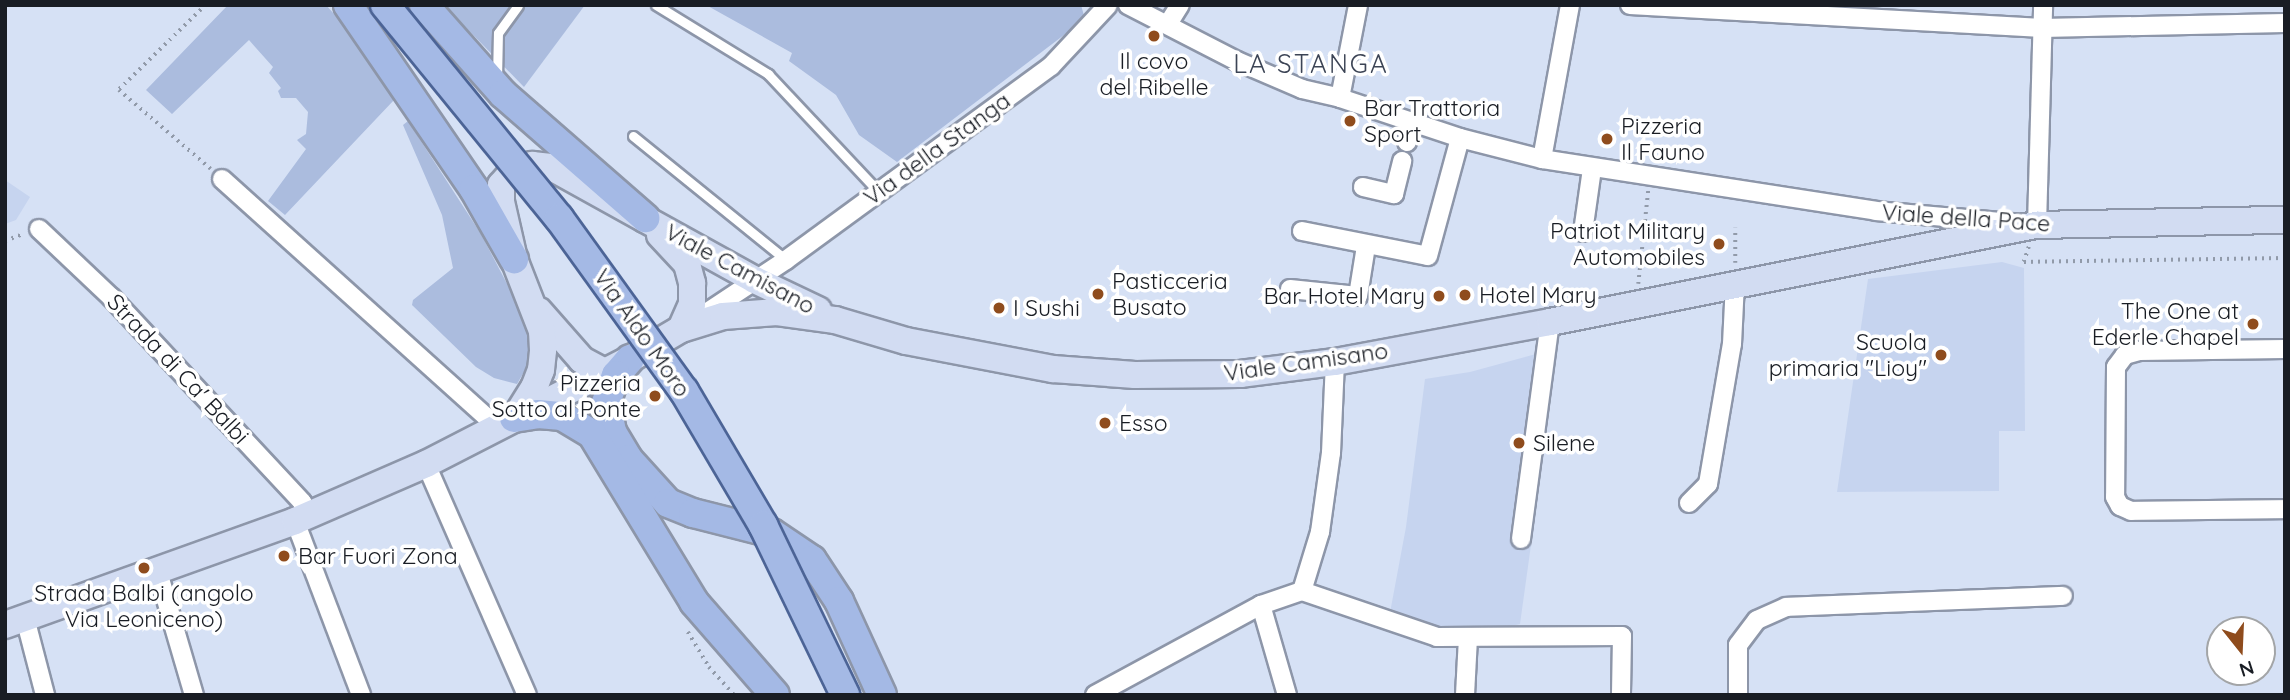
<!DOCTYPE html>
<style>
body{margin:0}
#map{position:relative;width:2290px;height:700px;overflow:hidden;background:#d6e1f5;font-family:Quicksand,sans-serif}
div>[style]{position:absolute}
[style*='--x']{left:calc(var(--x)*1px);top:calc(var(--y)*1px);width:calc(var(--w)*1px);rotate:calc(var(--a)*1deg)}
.built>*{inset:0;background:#c6d4ef}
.green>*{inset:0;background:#abbcde}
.path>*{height:3.5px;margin-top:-1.75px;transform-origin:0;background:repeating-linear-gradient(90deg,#919aa9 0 2px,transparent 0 7px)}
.roads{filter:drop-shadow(2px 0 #8d96a9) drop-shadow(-2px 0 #8d96a9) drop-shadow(0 2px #8d96a9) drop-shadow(0 -2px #8d96a9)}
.service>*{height:9px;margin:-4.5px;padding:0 4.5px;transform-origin:4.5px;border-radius:4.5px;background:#fff}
.minor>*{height:18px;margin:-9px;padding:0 9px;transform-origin:9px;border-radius:9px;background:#fff}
.secondary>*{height:26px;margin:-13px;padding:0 13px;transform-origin:13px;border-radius:13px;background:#d2dcf2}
.primary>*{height:28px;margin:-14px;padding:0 14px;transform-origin:14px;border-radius:14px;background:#a4b9e5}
.bridges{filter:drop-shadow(2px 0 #4c6496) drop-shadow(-2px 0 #4c6496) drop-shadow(0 2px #4c6496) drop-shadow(0 -2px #4c6496)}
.primary-bridge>*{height:28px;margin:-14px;padding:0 14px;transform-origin:14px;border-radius:14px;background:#a4b9e5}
.dots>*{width:19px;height:19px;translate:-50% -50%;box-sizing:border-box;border:4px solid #fff;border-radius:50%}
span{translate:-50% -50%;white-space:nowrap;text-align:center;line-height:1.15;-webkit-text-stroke:7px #fff;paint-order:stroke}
.poi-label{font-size:23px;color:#191d24}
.left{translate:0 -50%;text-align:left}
.right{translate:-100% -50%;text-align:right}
.street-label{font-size:23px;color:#191d24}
.quarter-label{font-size:26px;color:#3c4455;letter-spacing:2px}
.frame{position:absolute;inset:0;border:7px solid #191d24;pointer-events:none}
.north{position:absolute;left:2206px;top:616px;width:70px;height:70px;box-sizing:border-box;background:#fff;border:2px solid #a3a5a7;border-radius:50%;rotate:162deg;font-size:19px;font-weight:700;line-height:28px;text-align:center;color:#191d24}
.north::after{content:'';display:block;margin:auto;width:24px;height:32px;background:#8f4c1d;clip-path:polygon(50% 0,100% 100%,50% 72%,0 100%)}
</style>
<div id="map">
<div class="built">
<i style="clip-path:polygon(5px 180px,30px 197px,16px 220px,5px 224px)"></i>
<i style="clip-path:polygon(2002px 262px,2024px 268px,2025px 431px,1999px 431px,1999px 491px,1837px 492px,1868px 279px)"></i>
<i style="clip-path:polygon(1547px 351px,1525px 514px,1535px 516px,1520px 624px,1504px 628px,1433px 630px,1389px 618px,1406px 527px,1425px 379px,1470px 372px)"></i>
</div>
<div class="green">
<i style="clip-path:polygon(228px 5px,326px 5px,351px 33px,394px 100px,285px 215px,268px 201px,306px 149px,297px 140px,306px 134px,308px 112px,296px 98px,281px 98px,278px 91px,281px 88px,269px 73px,273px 67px,249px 40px,172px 114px,146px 90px)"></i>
<i style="clip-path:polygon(444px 5px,585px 5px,524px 87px)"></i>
<i style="clip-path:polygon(706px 5px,1081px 5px,1085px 19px,897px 162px,859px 135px,836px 95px,789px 61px,792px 53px)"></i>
<i style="clip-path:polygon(408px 121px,481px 234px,527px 322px,532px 345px,528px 365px,517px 384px,494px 378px,476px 367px,412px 305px,413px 300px,453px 268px,442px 215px,403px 125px)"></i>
</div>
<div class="path">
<i style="--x:206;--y:5;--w:122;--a:135.7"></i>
<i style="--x:119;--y:90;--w:121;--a:40.7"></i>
<i style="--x:5;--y:241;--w:19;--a:-21"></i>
<i style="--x:2029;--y:247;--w:16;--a:108"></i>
<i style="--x:2024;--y:262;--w:261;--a:-0.9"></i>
<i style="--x:1735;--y:263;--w:35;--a:-90"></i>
<i style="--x:1638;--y:284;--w:94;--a:-83.9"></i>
<i style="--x:688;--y:632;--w:41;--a:59"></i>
<i style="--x:709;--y:667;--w:38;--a:48"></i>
</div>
<div class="roads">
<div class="service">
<i style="--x:656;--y:5;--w:132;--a:31.6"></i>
<i style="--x:768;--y:74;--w:162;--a:46.8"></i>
<i style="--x:497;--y:79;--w:46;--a:-88.8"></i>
<i style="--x:498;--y:33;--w:34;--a:-54"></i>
<i style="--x:633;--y:136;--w:197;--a:39"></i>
</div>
<div class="minor">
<i style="--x:1128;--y:5;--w:123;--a:27.2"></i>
<i style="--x:1237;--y:61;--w:71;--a:23.3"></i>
<i style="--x:1302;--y:89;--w:39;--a:13"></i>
<i style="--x:1340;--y:98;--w:126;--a:18.4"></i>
<i style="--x:1460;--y:138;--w:85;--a:14.4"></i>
<i style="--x:1542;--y:159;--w:338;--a:8.8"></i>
<i style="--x:1876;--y:211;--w:162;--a:5"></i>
<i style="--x:2037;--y:225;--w:220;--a:-88.4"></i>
<i style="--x:1630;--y:5;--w:413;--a:3.2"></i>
<i style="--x:2042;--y:28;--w:243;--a:-1.2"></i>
<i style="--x:1168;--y:24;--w:22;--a:-58"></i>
<i style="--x:1340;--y:98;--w:95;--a:-79"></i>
<i style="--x:1407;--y:142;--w:21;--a:-76"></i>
<i style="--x:1542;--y:159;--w:157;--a:-79.7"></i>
<i style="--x:222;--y:179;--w:370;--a:42"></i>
<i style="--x:1363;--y:187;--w:32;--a:13"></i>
<i style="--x:1394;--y:194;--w:34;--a:-76"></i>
<i style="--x:39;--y:229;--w:99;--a:43.4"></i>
<i style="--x:111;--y:297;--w:280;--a:47"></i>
<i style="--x:302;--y:502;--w:15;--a:62"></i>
<i style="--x:1302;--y:231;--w:128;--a:11.2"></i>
<i style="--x:1428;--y:256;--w:122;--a:-74.8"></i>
<i style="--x:1583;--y:232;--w:64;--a:-81.9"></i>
<i style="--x:1290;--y:289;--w:68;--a:5.9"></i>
<i style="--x:1358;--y:296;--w:51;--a:-80.9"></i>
<i style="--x:703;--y:315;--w:100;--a:-33.5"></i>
<i style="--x:786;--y:260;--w:328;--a:-36.2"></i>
<i style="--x:1051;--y:66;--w:83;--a:-46.9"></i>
<i style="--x:2285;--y:349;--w:146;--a:179.2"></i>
<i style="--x:2139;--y:351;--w:15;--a:164"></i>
<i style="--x:2125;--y:355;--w:15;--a:127"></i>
<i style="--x:2116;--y:367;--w:130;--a:90.4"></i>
<i style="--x:2115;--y:497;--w:10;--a:61"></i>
<i style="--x:2120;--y:506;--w:12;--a:24"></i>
<i style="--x:2131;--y:511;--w:154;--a:-0.7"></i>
<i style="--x:426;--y:464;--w:252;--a:66.4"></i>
<i style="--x:1689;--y:503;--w:27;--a:-45"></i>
<i style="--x:1708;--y:484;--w:142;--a:-80.3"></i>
<i style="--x:1732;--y:344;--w:61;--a:-87.2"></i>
<i style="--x:295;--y:521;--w:186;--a:69.2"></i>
<i style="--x:1521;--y:539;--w:219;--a:-82.4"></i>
<i style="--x:158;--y:572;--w:128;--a:73.7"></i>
<i style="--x:1302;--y:591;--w:143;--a:18.8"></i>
<i style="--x:1437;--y:637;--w:185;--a:-0.3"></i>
<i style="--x:1622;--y:636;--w:59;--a:91"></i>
<i style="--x:1302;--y:591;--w:62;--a:-73"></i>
<i style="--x:1320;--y:532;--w:80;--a:-82.1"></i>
<i style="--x:1331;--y:453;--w:91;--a:-87.5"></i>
<i style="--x:1261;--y:605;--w:94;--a:73.9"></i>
<i style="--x:25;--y:618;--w:80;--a:75.4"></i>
<i style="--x:1095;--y:695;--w:189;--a:-28.5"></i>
<i style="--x:1261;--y:605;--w:43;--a:-18.9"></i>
<i style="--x:1465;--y:695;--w:57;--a:-87"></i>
<i style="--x:1738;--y:695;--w:50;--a:-90"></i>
<i style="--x:1738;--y:645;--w:31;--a:-53"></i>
<i style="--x:1757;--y:620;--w:32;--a:-24"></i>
<i style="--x:1786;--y:607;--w:277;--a:-2.3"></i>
</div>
<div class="secondary">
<i style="--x:660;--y:235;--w:40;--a:47"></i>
<i style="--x:687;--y:264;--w:20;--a:75"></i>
<i style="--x:692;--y:283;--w:21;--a:90"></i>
<i style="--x:692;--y:304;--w:27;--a:114"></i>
<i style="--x:539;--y:311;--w:65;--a:48.7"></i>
<i style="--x:582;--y:360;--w:26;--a:28"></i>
<i style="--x:515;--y:418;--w:36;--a:-58"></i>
<i style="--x:534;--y:388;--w:19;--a:-69"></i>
<i style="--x:541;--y:370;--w:20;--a:-84"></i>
<i style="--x:543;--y:350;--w:19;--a:-93"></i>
<i style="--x:542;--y:331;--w:77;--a:-111.3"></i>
<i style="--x:514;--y:259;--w:58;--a:-102.8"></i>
<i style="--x:501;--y:202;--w:17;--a:-90"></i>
<i style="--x:501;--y:185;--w:18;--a:-49"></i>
<i style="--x:513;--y:171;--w:20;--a:-18"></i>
<i style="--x:532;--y:165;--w:19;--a:6"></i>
<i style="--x:551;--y:167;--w:233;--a:29"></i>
<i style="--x:755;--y:280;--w:70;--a:25.5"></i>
<i style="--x:5;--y:625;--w:308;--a:-19.7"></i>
<i style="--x:295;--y:521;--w:143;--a:-23.5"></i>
<i style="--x:426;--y:464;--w:229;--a:-27.2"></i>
<i style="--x:630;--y:359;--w:59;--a:-30.5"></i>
<i style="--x:681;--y:329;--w:44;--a:-17.2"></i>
<i style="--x:723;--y:316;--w:54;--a:-4.2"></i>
<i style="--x:777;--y:312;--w:59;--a:7.9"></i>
<i style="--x:835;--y:320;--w:74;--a:16.5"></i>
<i style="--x:906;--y:341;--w:150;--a:10.8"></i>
<i style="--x:1053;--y:369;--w:82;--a:4.2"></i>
<i style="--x:1135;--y:375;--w:105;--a:-0.5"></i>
<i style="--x:1240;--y:374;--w:96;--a:-7.2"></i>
<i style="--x:1335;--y:362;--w:219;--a:-10.5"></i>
<i style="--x:1550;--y:322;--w:497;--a:-11.3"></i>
<i style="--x:2037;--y:225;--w:248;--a:-1.2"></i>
</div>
<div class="primary">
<i style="--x:348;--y:5;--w:223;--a:55.6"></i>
<i style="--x:474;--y:189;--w:81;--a:60.3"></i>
<i style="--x:424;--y:5;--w:119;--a:48.4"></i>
<i style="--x:503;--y:94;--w:189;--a:41.1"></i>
<i style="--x:630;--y:359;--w:21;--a:131"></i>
<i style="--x:616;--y:375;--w:30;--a:110"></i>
<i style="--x:606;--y:403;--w:30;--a:78"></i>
<i style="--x:612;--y:432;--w:31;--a:59"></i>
<i style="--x:628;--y:459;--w:59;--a:47.7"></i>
<i style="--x:668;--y:503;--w:27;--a:22"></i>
<i style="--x:693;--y:513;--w:81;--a:14.2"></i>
<i style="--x:772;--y:533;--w:48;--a:34"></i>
<i style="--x:812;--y:560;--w:49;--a:56.6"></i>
<i style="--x:839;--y:601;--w:103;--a:65.4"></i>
<i style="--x:514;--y:418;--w:24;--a:-9"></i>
<i style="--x:538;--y:414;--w:24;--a:5"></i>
<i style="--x:562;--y:416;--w:35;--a:31"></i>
<i style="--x:592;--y:434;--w:197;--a:58.7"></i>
<i style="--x:694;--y:602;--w:123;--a:48.9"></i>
</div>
</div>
<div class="bridges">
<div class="primary-bridge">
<i style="--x:385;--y:5;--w:275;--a:50.8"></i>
<i style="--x:559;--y:218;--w:213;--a:54.2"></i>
<i style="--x:684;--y:391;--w:156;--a:59.5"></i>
<i style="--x:763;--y:525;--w:189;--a:64.2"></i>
</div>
</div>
<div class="dots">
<i style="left:1154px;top:36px;background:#8f4c1d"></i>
<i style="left:1350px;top:121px;background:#8f4c1d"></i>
<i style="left:1607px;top:139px;background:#8f4c1d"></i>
<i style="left:1719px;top:244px;background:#8f4c1d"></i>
<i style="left:1098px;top:294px;background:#8f4c1d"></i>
<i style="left:1465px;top:295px;background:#8f4c1d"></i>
<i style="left:1439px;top:296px;background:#8f4c1d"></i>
<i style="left:999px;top:308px;background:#8f4c1d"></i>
<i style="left:2253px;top:324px;background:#8f4c1d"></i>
<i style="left:1941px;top:355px;background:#8f4c1d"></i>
<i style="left:655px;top:396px;background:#8f4c1d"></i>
<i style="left:1105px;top:423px;background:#8f4c1d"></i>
<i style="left:1519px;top:443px;background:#8f4c1d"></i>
<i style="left:284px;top:556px;background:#8f4c1d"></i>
<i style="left:144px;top:568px;background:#8f4c1d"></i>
</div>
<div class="poi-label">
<span style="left:1154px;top:74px">Il covo<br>del Ribelle</span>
<span class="left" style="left:1364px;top:121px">Bar Trattoria<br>Sport</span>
<span class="left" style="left:1621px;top:139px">Pizzeria<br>Il Fauno</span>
<span class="right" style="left:1705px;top:244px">Patriot Military<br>Automobiles</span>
<span class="left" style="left:1112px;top:294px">Pasticceria<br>Busato</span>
<span class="left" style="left:1479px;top:295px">Hotel Mary</span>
<span class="right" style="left:1425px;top:296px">Bar Hotel Mary</span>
<span class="left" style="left:1013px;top:308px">I Sushi</span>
<span class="right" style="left:2239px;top:324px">The One at<br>Ederle Chapel</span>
<span class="right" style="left:1927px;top:355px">Scuola<br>primaria "Lioy"</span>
<span class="right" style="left:641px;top:396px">Pizzeria<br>Sotto al Ponte</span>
<span class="left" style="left:1119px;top:423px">Esso</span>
<span class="left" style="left:1533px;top:443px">Silene</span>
<span class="left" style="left:298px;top:556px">Bar Fuori Zona</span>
<span style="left:144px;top:606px">Strada Balbi (angolo<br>Via Leoniceno)</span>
</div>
<div class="street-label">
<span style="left:937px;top:149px;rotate:-36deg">Via della Stanga</span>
<span style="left:1966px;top:218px;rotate:4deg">Viale della Pace</span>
<span style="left:740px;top:269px;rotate:28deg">Viale Camisano</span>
<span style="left:642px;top:333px;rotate:55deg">Via Aldo Moro</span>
<span style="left:1306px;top:362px;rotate:-8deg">Viale Camisano</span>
<span style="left:178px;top:369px;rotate:47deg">Strada di Ca' Balbi</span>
</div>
<div class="quarter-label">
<span style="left:1311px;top:64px">LA STANGA</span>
</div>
<div class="frame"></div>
<div class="north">N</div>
</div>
